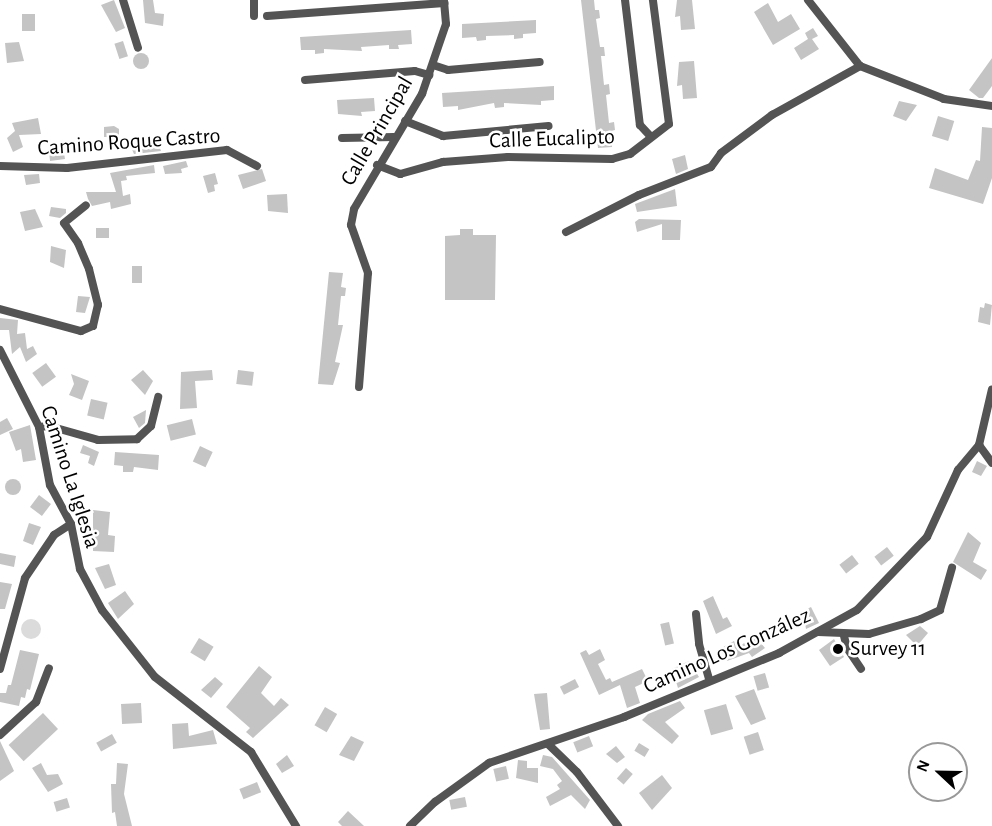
<!DOCTYPE html>
<meta charset="utf-8">
<style>
body{margin:0}
#map{position:relative;width:992px;height:826px;overflow:hidden;background:#fff;font-family:"Alegreya Sans",sans-serif}
div>[style]{position:absolute}
[style*='--x']{left:calc(var(--x)*1px);top:calc(var(--y)*1px);width:calc(var(--w)*1px);rotate:calc(var(--a)*1deg)}
.green>*{inset:0;background:#dbdbdb}
.round{border-radius:50%}
.building>*{inset:0;background:#c4c4c4;transform-origin:0 0}
.minor>*{height:8px;margin:-4px;padding:0 4px;transform-origin:4px;border-radius:4px;background:#545454}
.dots>*{width:16px;height:16px;translate:-50% -50%;box-sizing:border-box;border:3px solid #fff;border-radius:50%}
span{translate:-50% -50%;white-space:nowrap;text-align:center;line-height:1.15;-webkit-text-stroke:5px #fff;paint-order:stroke}
.street-label{font-size:22px;color:#000}
.poi-label{font-size:22px;color:#000}
.left{translate:0 -50%;text-align:left}
.north{position:absolute;left:908px;top:742px;width:60px;height:60px;box-sizing:border-box;background:#fff;border:2px solid #999;border-radius:50%;rotate:292deg;font-size:16px;font-weight:700;line-height:24px;text-align:center;color:#000}
.north::after{content:'';display:block;margin:auto;width:21px;height:27px;background:#000;clip-path:polygon(50% 0,100% 100%,50% 72%,0 100%)}
</style>
<div id="map">
<div class="green">
<i class="round" style="left:21px;top:619px;width:20px;height:20px"></i>
</div>
<div class="building">
<i style="clip-path:polygon(114px 0,125px 28px,116px 32px,101px 5px)"></i>
<i style="clip-path:polygon(143px 0,153px 0,155px 13px,164px 14px,163px 26px,145px 23px)"></i>
<i style="clip-path:polygon(581px 0,594px 0,595px 10px,599px 10px,600px 18px,596px 19px,600px 47px,604px 47px,605px 56px,601px 56px,604px 85px,609px 84px,610px 94px,606px 95px,609px 123px,614px 122px,615px 130px,611px 131px,612px 147px,598px 148px)"></i>
<i style="clip-path:polygon(677px 0,692px 0,695px 29px,681px 30px,680px 16px,675px 17px)"></i>
<i style="clip-path:polygon(768px 3px,778px 22px,791px 14px,800px 29px,773px 45px,754px 12px)"></i>
<i style="left:35px;top:14px;width:17px;height:13px;rotate:90deg"></i>
<i style="clip-path:polygon(536px 20px,536px 33px,523px 34px,523px 38px,514px 39px,514px 35px,486px 36px,486px 40px,477px 41px,476px 37px,462px 38px,462px 24px)"></i>
<i style="clip-path:polygon(813px 28px,818px 36px,812px 39px,819px 49px,801px 60px,794px 48px,808px 39px,805px 33px)"></i>
<i style="clip-path:polygon(411px 30px,412px 44px,398px 45px,399px 49px,389px 49px,389px 45px,361px 47px,362px 51px,324px 49px,324px 53px,315px 54px,315px 50px,301px 50px,300px 37px)"></i>
<i style="left:123px;top:41px;width:16px;height:9px;rotate:72deg"></i>
<i style="clip-path:polygon(19px 42px,24px 61px,7px 63px,5px 43px)"></i>
<i class="round" style="left:133px;top:53px;width:16px;height:16px"></i>
<i style="clip-path:polygon(992px 58px,992px 86px,983px 98px,979px 98px,969px 90px)"></i>
<i style="clip-path:polygon(694px 61px,697px 98px,683px 99px,682px 85px,677px 86px,679px 62px)"></i>
<i style="clip-path:polygon(554px 86px,554px 100px,541px 101px,541px 105px,504px 103px,504px 107px,495px 108px,494px 103px,458px 110px,458px 106px,443px 107px,442px 93px)"></i>
<i style="clip-path:polygon(374px 98px,375px 111px,361px 112px,362px 116px,338px 114px,337px 100px)"></i>
<i style="clip-path:polygon(899px 101px,917px 105px,906px 121px,893px 116px)"></i>
<i style="left:938px;top:116px;width:17px;height:21px;rotate:17deg"></i>
<i style="clip-path:polygon(38px 118px,41px 134px,19px 135px,23px 147px,13px 152px,7px 138px,15px 131px,12px 123px)"></i>
<i style="clip-path:polygon(114px 126px,119px 129px,119px 137px,104px 137px,104px 127px)"></i>
<i style="clip-path:polygon(982px 127px,992px 128px,992px 178px,983px 204px,929px 188px,935px 168px,968px 180px,976px 160px,980px 161px)"></i>
<i style="clip-path:polygon(156px 138px,161px 151px,134px 154px,131px 147px)"></i>
<i style="clip-path:polygon(64px 141px,74px 141px,73px 152px,64px 153px,65px 159px,50px 161px,49px 151px,63px 150px)"></i>
<i style="clip-path:polygon(685px 155px,688px 169px,676px 174px,672px 159px)"></i>
<i style="clip-path:polygon(186px 161px,188px 167px,181px 169px,182px 173px,165px 174px,163px 166px)"></i>
<i style="clip-path:polygon(154px 165px,155px 173px,126px 176px,127px 180px,121px 181px,123px 196px,130px 194px,131px 204px,111px 209px,110px 202px,92px 206px,88px 199px,86px 192px,116px 192px,110px 173px)"></i>
<i style="clip-path:polygon(262px 169px,266px 181px,243px 189px,238px 175px)"></i>
<i style="clip-path:polygon(215px 173px,218px 184px,214px 185px,215px 191px,208px 193px,203px 176px)"></i>
<i style="clip-path:polygon(39px 174px,40px 183px,26px 185px,24px 175px)"></i>
<i style="clip-path:polygon(675px 189px,677px 206px,637px 212px,635px 204px)"></i>
<i style="clip-path:polygon(287px 194px,288px 213px,268px 211px,267px 195px)"></i>
<i style="clip-path:polygon(51px 207px,66px 209px,66px 213px,60px 218px,49px 216px)"></i>
<i style="clip-path:polygon(35px 209px,43px 227px,25px 231px,20px 212px)"></i>
<i style="clip-path:polygon(639px 219px,681px 220px,680px 240px,662px 240px,662px 224px,637px 232px,635px 222px)"></i>
<i style="left:96px;top:228px;width:13px;height:10px"></i>
<i style="clip-path:polygon(460px 229px,473px 229px,473px 235px,496px 235px,495px 300px,445px 300px,445px 236px,460px 235px)"></i>
<i style="clip-path:polygon(51px 246px,66px 250px,64px 268px,50px 262px)"></i>
<i style="left:132px;top:266px;width:10px;height:17px"></i>
<i style="clip-path:polygon(329px 272px,343px 273px,341px 287px,346px 288px,345px 296px,341px 296px,338px 325px,343px 325px,335px 362px,340px 363px,333px 385px,318px 384px)"></i>
<i style="clip-path:polygon(78px 296px,90px 297px,85px 313px,76px 312px)"></i>
<i style="clip-path:polygon(985px 303px,992px 305px,990px 325px,978px 322px,980px 307px,984px 308px)"></i>
<i style="clip-path:polygon(0 318px,18px 320px,17px 334px,25px 333px,27px 349px,33px 346px,37px 354px,26px 362px,20px 347px,12px 354px,9px 330px,0 330px)"></i>
<i style="left:46px;top:363px;width:17px;height:17px;rotate:54deg"></i>
<i style="clip-path:polygon(143px 370px,153px 381px,145px 395px,131px 380px)"></i>
<i style="clip-path:polygon(212px 370px,213px 380px,195px 381px,197px 408px,180px 409px,181px 372px)"></i>
<i style="left:238px;top:370px;width:16px;height:14px;rotate:7deg"></i>
<i style="clip-path:polygon(71px 374px,89px 381px,82px 400px,69px 395px,74px 384px)"></i>
<i style="left:91px;top:399px;width:17px;height:17px;rotate:13deg"></i>
<i style="clip-path:polygon(146px 410px,145px 423px,139px 428px,133px 417px)"></i>
<i style="clip-path:polygon(7px 418px,13px 429px,0 435px,0 422px)"></i>
<i style="left:192px;top:419px;width:16px;height:26px;rotate:76deg"></i>
<i style="clip-path:polygon(30px 425px,36px 460px,23px 462px,21px 449px,16px 451px,9px 432px)"></i>
<i style="clip-path:polygon(83px 445px,99px 452px,94px 466px,88px 463px,90px 456px,80px 453px)"></i>
<i style="left:200px;top:446px;width:14px;height:17px;rotate:25deg"></i>
<i style="clip-path:polygon(115px 452px,159px 455px,158px 470px,134px 467px,133px 472px,123px 472px,123px 466px,114px 465px)"></i>
<i style="clip-path:polygon(977px 461px,987px 466px,981px 476px,972px 472px)"></i>
<i class="round" style="left:5px;top:479px;width:16px;height:16px"></i>
<i style="left:39px;top:495px;width:15px;height:15px;rotate:37deg"></i>
<i style="clip-path:polygon(93px 510px,110px 512px,108px 535px,115px 536px,114px 552px,93px 551px)"></i>
<i style="clip-path:polygon(29px 523px,41px 527px,33px 545px,23px 541px)"></i>
<i style="clip-path:polygon(968px 532px,981px 543px,973px 562px,987px 570px,981px 580px,953px 562px)"></i>
<i style="left:887px;top:547px;width:11px;height:16px;rotate:52deg"></i>
<i style="clip-path:polygon(0 553px,16px 556px,14px 567px,0 564px)"></i>
<i style="left:852px;top:555px;width:11px;height:16px;rotate:52deg"></i>
<i style="clip-path:polygon(109px 564px,116px 585px,105px 589px,95px 568px)"></i>
<i style="clip-path:polygon(0 582px,12px 584px,5px 609px,0 609px)"></i>
<i style="clip-path:polygon(125px 591px,134px 604px,118px 619px,108px 603px)"></i>
<i style="clip-path:polygon(713px 596px,723px 619px,727px 617px,732px 626px,716px 634px,703px 601px)"></i>
<i style="clip-path:polygon(811px 607px,819px 623px,806px 629px,803px 611px)"></i>
<i style="left:669px;top:622px;width:22px;height:9px;rotate:77deg"></i>
<i style="clip-path:polygon(920px 626px,928px 633px,917px 646px,906px 635px)"></i>
<i style="clip-path:polygon(754px 635px,765px 648px,752px 657px,749px 653px,727px 661px,720px 649px,734px 641px,738px 648px)"></i>
<i style="left:199px;top:638px;width:17px;height:17px;rotate:31deg"></i>
<i style="clip-path:polygon(834px 639px,844px 657px,830px 666px,819px 650px)"></i>
<i style="clip-path:polygon(600px 649px,605px 660px,598px 664px,606px 680px,610px 678px,612px 682px,642px 669px,648px 681px,635px 687px,640px 703px,627px 708px,620px 685px,599px 695px,580px 653px,586px 650px,589px 655px)"></i>
<i style="clip-path:polygon(20px 650px,39px 654px,30px 690px,27px 689px,25px 698px,21px 697px,19px 706px,0 702px,0 693px,6px 693px,8px 685px,11px 685px)"></i>
<i style="clip-path:polygon(689px 661px,699px 677px,678px 688px,672px 669px)"></i>
<i style="clip-path:polygon(259px 666px,272px 677px,261px 693px,274px 706px,281px 698px,289px 705px,253px 738px,246px 732px,250px 728px,226px 707px)"></i>
<i style="left:765px;top:673px;width:15px;height:12px;rotate:74deg"></i>
<i style="clip-path:polygon(215px 677px,223px 684px,211px 698px,201px 690px)"></i>
<i style="left:575px;top:679px;width:9px;height:17px;rotate:63deg"></i>
<i style="clip-path:polygon(754px 689px,766px 719px,751px 725px,735px 696px)"></i>
<i style="clip-path:polygon(547px 693px,550px 729px,540px 730px,534px 694px)"></i>
<i style="clip-path:polygon(680px 701px,685px 708px,665px 722px,679px 736px,672px 744px,642px 720px,648px 714px)"></i>
<i style="left:141px;top:703px;width:20px;height:20px;rotate:87deg"></i>
<i style="left:726px;top:704px;width:26px;height:23px;rotate:74deg"></i>
<i style="left:325px;top:707px;width:14px;height:21px;rotate:30deg"></i>
<i style="left:43px;top:713px;width:22px;height:47px;rotate:47deg"></i>
<i style="clip-path:polygon(188px 723px,189px 736px,213px 730px,217px 744px,173px 749px,172px 724px)"></i>
<i style="left:758px;top:732px;width:19px;height:15px;rotate:72deg"></i>
<i style="left:112px;top:734px;width:10px;height:18px;rotate:61deg"></i>
<i style="clip-path:polygon(351px 736px,364px 742px,354px 761px,339px 755px)"></i>
<i style="left:589px;top:736px;width:11px;height:17px;rotate:68deg"></i>
<i style="clip-path:polygon(0 741px,14px 771px,0 781px)"></i>
<i style="left:639px;top:743px;width:12px;height:9px;rotate:31deg"></i>
<i style="clip-path:polygon(616px 746px,625px 757px,617px 763px,606px 754px)"></i>
<i style="clip-path:polygon(287px 755px,294px 766px,282px 773px,276px 764px)"></i>
<i style="clip-path:polygon(543px 755px,552px 757px,590px 800px,585px 809px,571px 795px,550px 806px,546px 797px,560px 789px,557px 785px,562px 781px,553px 769px,540px 766px)"></i>
<i style="clip-path:polygon(518px 760px,527px 761px,527px 768px,538px 768px,538px 783px,516px 778px)"></i>
<i style="clip-path:polygon(41px 763px,47px 775px,58px 774px,63px 784px,48px 792px,32px 768px)"></i>
<i style="clip-path:polygon(117px 763px,128px 764px,124px 794px,132px 826px,117px 826px,115px 812px,112px 813px,111px 784px,116px 784px)"></i>
<i style="left:506px;top:766px;width:13px;height:13px;rotate:77deg"></i>
<i style="left:626px;top:768px;width:9px;height:14px;rotate:41deg"></i>
<i style="clip-path:polygon(662px 775px,672px 788px,652px 810px,639px 793px)"></i>
<i style="left:257px;top:782px;width:11px;height:19px;rotate:68deg"></i>
<i style="left:465px;top:797px;width:10px;height:16px;rotate:79deg"></i>
<i style="left:67px;top:798px;width:10px;height:14px;rotate:73deg"></i>
<i style="clip-path:polygon(348px 811px,364px 826px,342px 826px,338px 822px)"></i>
</div>
<div class="minor">
<i style="--x:123;--y:0;--w:50;--a:72.6"></i>
<i style="--x:254;--y:0;--w:16;--a:90"></i>
<i style="--x:625;--y:0;--w:126;--a:83.2"></i>
<i style="--x:640;--y:125;--w:16;--a:47"></i>
<i style="--x:808;--y:0;--w:84;--a:51.8"></i>
<i style="--x:860;--y:66;--w:90;--a:21.4"></i>
<i style="--x:944;--y:99;--w:49;--a:8.3"></i>
<i style="--x:267;--y:16;--w:178;--a:-4.2"></i>
<i style="--x:433;--y:65;--w:16;--a:18"></i>
<i style="--x:448;--y:70;--w:92;--a:-5"></i>
<i style="--x:305;--y:80;--w:110;--a:-4.7"></i>
<i style="--x:415;--y:71;--w:15;--a:16"></i>
<i style="--x:405;--y:121;--w:41;--a:21.5"></i>
<i style="--x:443;--y:136;--w:106;--a:-5.4"></i>
<i style="--x:342;--y:138;--w:52;--a:-1.1"></i>
<i style="--x:377;--y:165;--w:25;--a:21"></i>
<i style="--x:400;--y:174;--w:45;--a:-15.6"></i>
<i style="--x:443;--y:162;--w:65;--a:-4.4"></i>
<i style="--x:508;--y:157;--w:104;--a:1.1"></i>
<i style="--x:612;--y:159;--w:19;--a:-16"></i>
<i style="--x:630;--y:154;--w:49;--a:-37.6"></i>
<i style="--x:669;--y:124;--w:125;--a:-97.4"></i>
<i style="--x:0;--y:166;--w:67;--a:1.7"></i>
<i style="--x:67;--y:168;--w:161;--a:-6.4"></i>
<i style="--x:227;--y:150;--w:34;--a:28"></i>
<i style="--x:566;--y:232;--w:82;--a:-26.9"></i>
<i style="--x:639;--y:195;--w:77;--a:-21.3"></i>
<i style="--x:711;--y:167;--w:17;--a:-54"></i>
<i style="--x:721;--y:153;--w:64;--a:-36.7"></i>
<i style="--x:772;--y:115;--w:101;--a:-29.1"></i>
<i style="--x:0;--y:309;--w:84;--a:15.2"></i>
<i style="--x:81;--y:331;--w:13;--a:-23"></i>
<i style="--x:93;--y:326;--w:22;--a:-77"></i>
<i style="--x:98;--y:305;--w:37;--a:-104"></i>
<i style="--x:89;--y:269;--w:28;--a:-113"></i>
<i style="--x:78;--y:243;--w:24;--a:-125"></i>
<i style="--x:64;--y:223;--w:28;--a:-39"></i>
<i style="--x:0;--y:350;--w:86;--a:63.1"></i>
<i style="--x:39;--y:427;--w:59;--a:79.3"></i>
<i style="--x:50;--y:485;--w:44;--a:61.7"></i>
<i style="--x:71;--y:524;--w:46;--a:78.7"></i>
<i style="--x:80;--y:569;--w:47;--a:61.8"></i>
<i style="--x:102;--y:610;--w:85;--a:51.7"></i>
<i style="--x:155;--y:677;--w:122;--a:38"></i>
<i style="--x:251;--y:752;--w:87;--a:58.7"></i>
<i style="--x:359;--y:387;--w:114;--a:-85.5"></i>
<i style="--x:368;--y:273;--w:51;--a:-109.5"></i>
<i style="--x:351;--y:225;--w:16;--a:-79"></i>
<i style="--x:354;--y:209;--w:134;--a:-59.4"></i>
<i style="--x:422;--y:94;--w:74;--a:-71.1"></i>
<i style="--x:446;--y:24;--w:24;--a:-95"></i>
<i style="--x:39;--y:427;--w:10;--a:-6"></i>
<i style="--x:49;--y:426;--w:51;--a:15.9"></i>
<i style="--x:98;--y:440;--w:39;--a:-1"></i>
<i style="--x:137;--y:439;--w:19;--a:-43"></i>
<i style="--x:151;--y:426;--w:30;--a:-76"></i>
<i style="--x:979;--y:445;--w:22;--a:54"></i>
<i style="--x:696;--y:614;--w:30;--a:84"></i>
<i style="--x:699;--y:644;--w:36;--a:74"></i>
<i style="--x:818;--y:632;--w:51;--a:2.2"></i>
<i style="--x:869;--y:634;--w:54;--a:-16.1"></i>
<i style="--x:921;--y:619;--w:21;--a:-25"></i>
<i style="--x:940;--y:610;--w:44;--a:-74.1"></i>
<i style="--x:844;--y:636;--w:12;--a:76"></i>
<i style="--x:847;--y:648;--w:25;--a:56"></i>
<i style="--x:0;--y:669;--w:94;--a:-74.6"></i>
<i style="--x:25;--y:578;--w:52;--a:-56"></i>
<i style="--x:54;--y:535;--w:20;--a:-33"></i>
<i style="--x:0;--y:735;--w:49;--a:-42.5"></i>
<i style="--x:36;--y:702;--w:36;--a:-69"></i>
<i style="--x:548;--y:744;--w:40;--a:44"></i>
<i style="--x:577;--y:772;--w:68;--a:52.8"></i>
<i style="--x:410;--y:826;--w:35;--a:-44"></i>
<i style="--x:435;--y:802;--w:67;--a:-35.8"></i>
<i style="--x:489;--y:763;--w:143;--a:-18.8"></i>
<i style="--x:624;--y:717;--w:168;--a:-22.4"></i>
<i style="--x:779;--y:653;--w:89;--a:-28.9"></i>
<i style="--x:857;--y:610;--w:101;--a:-46.2"></i>
<i style="--x:927;--y:537;--w:74;--a:-65.2"></i>
<i style="--x:958;--y:470;--w:33;--a:-50"></i>
<i style="--x:979;--y:445;--w:57;--a:-76.9"></i>
</div>
<div class="dots">
<i style="left:838px;top:649px;background:#000"></i>
</div>
<div class="street-label">
<span style="left:377px;top:131px;rotate:-60deg">Calle Principal</span>
<span style="left:552px;top:139px;rotate:-2deg">Calle Eucalipto</span>
<span style="left:129px;top:142px;rotate:-4deg">Camino Roque Castro</span>
<span style="left:70px;top:477px;rotate:72deg">Camino La Iglesia</span>
<span style="left:727px;top:651px;rotate:-24deg">Camino Los González</span>
</div>
<div class="poi-label">
<span class="left" style="left:850px;top:649px">Survey 11</span>
</div>
<div class="north">N</div>
</div>
